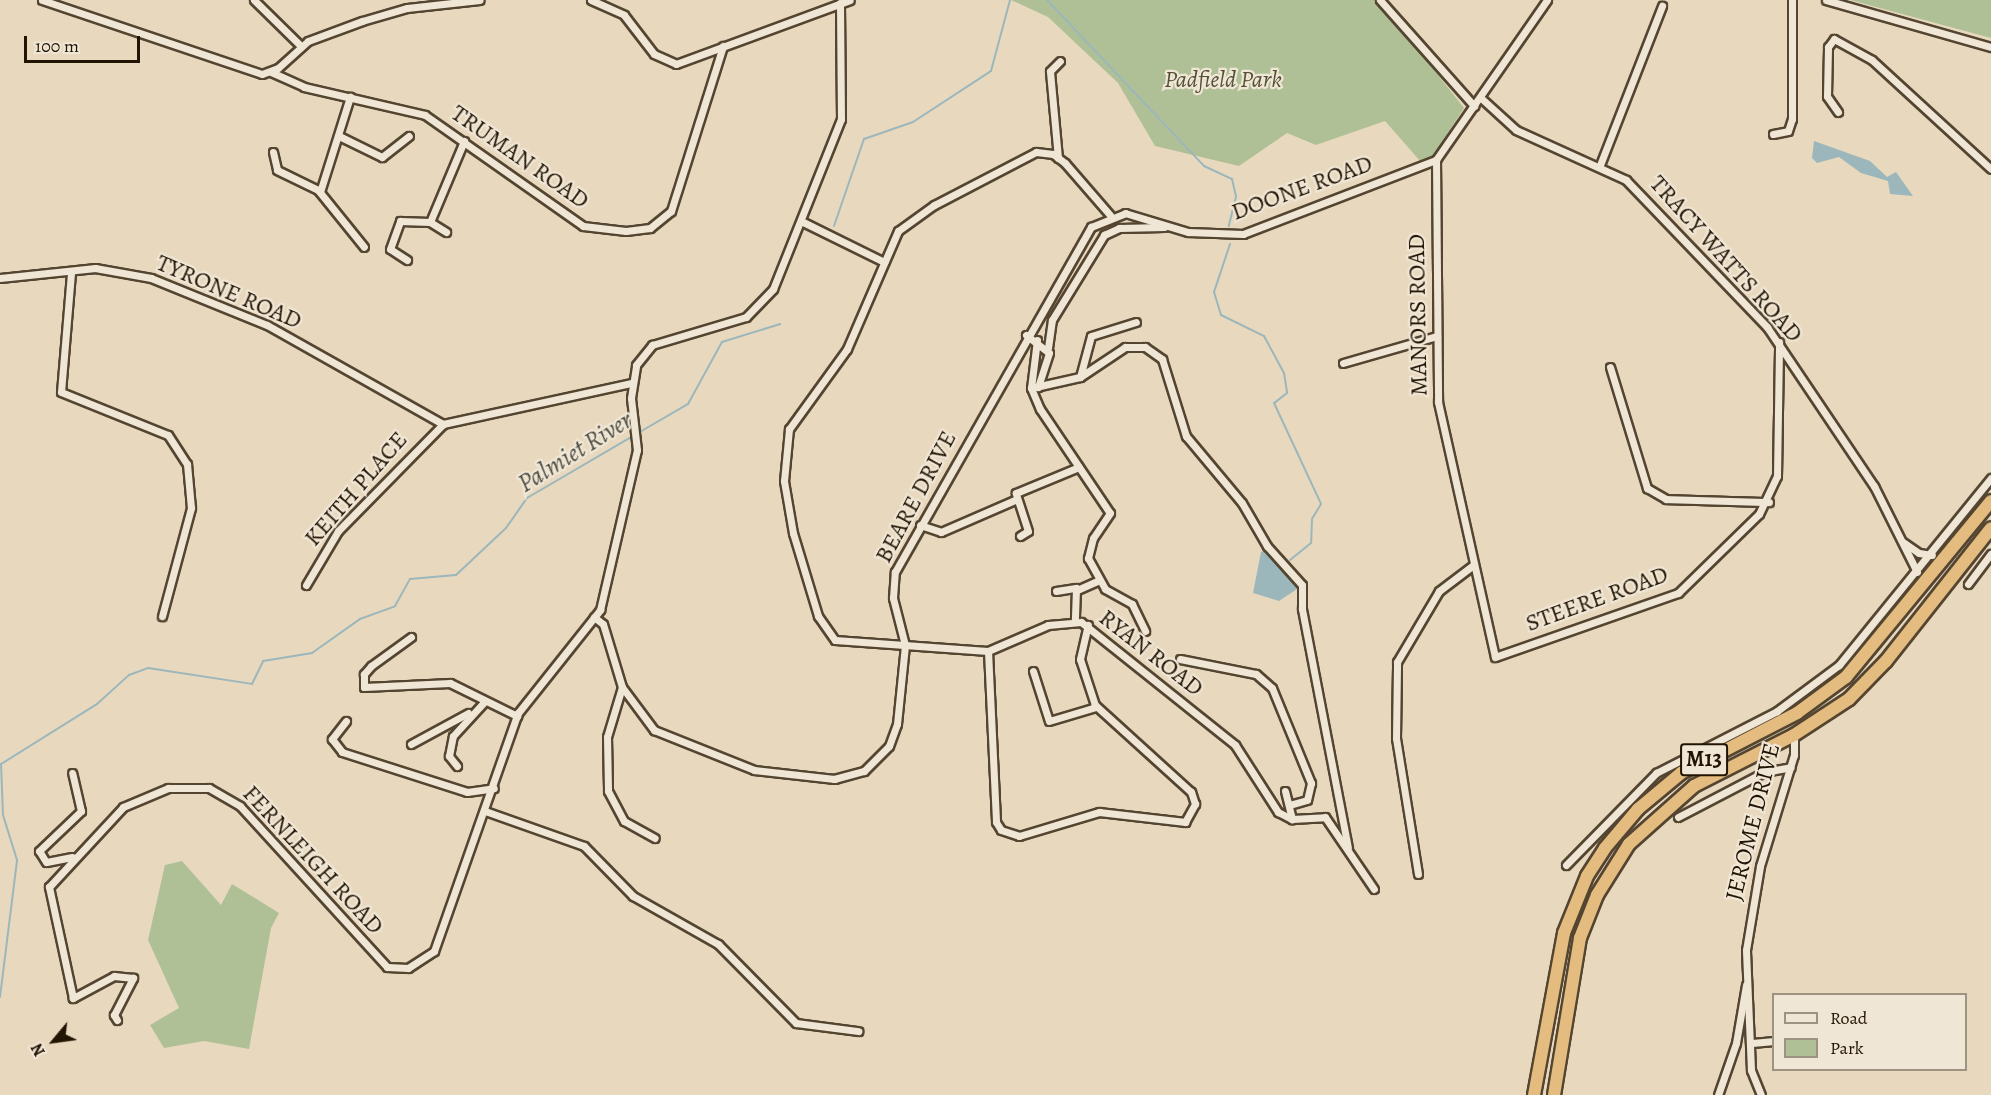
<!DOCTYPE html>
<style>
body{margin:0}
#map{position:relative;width:1991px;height:1095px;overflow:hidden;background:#e8d8be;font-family:Alegreya,serif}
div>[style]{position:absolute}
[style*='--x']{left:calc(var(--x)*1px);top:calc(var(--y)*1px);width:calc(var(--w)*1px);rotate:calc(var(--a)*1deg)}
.green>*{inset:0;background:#b0c096}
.water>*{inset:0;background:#9cb7bc}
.stream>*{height:2px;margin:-1px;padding:0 1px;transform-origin:1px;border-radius:1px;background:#9cb7bc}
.roads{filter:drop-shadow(2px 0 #544531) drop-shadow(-2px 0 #544531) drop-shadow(0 2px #544531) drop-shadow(0 -2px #544531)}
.minor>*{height:7px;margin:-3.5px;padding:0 3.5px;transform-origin:3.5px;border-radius:3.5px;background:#f0e6d5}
.motorway>*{height:12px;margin:-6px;padding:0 6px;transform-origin:6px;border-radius:6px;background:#e4bc7f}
span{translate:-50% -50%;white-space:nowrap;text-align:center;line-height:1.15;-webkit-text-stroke:4.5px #f0e6d5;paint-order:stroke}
.shield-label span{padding:2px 4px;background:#f0e6d5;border:2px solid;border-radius:4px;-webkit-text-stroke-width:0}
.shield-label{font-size:22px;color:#221402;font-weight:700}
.park-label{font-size:24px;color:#545036;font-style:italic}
.street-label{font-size:24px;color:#221402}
.water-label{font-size:26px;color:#4d4d43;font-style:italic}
.legend{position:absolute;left:1772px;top:993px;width:195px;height:78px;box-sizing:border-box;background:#f0e6d5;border:2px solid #9e9281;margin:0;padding:8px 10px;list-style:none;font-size:18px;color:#221402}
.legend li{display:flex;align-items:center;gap:12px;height:30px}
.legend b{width:30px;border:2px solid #9e9281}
.north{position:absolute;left:24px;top:1011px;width:60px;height:60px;-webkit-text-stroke:4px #f0e6d5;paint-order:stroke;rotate:241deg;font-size:16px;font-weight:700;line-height:24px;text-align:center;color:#221402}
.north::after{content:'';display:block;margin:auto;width:21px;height:27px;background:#221402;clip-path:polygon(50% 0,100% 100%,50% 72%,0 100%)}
.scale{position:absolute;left:24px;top:36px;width:116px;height:27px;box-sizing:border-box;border:3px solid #221402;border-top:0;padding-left:8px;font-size:18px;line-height:21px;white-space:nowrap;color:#221402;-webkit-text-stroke:4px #f0e6d5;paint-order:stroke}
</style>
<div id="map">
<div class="green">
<i style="clip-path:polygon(1011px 0,1379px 0,1464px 108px,1432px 157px,1421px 162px,1385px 121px,1316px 145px,1287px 133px,1239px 166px,1155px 146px,1118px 83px,1048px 17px)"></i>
<i style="clip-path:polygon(1850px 0,1991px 0,1991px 38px)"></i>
<i style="clip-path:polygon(182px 861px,221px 905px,232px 884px,279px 913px,271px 928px,249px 1049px,204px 1041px,164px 1048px,150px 1025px,179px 1008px,148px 940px,165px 865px)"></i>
</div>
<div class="water">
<i style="clip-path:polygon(1814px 141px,1870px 161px,1887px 177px,1896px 172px,1913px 196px,1890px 194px,1888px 181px,1861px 173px,1839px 157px,1817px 163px,1812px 158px)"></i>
<i style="clip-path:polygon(1267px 550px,1296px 580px,1297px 589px,1279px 601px,1253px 593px,1261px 552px)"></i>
</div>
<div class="stream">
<i style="--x:1047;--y:0;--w:228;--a:46.6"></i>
<i style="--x:1204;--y:166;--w:31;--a:25"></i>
<i style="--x:1232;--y:179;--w:18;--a:77"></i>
<i style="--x:1236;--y:197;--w:30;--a:104"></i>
<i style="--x:834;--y:226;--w:92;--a:-71"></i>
<i style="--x:864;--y:139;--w:52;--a:-19.1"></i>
<i style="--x:913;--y:122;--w:93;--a:-33.2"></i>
<i style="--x:991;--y:71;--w:73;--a:-75"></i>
<i style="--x:1230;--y:244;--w:51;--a:108.4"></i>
<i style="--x:1214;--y:292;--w:24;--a:73"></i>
<i style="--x:1221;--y:315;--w:48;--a:26"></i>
<i style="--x:1264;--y:336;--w:42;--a:61.6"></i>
<i style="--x:1284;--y:373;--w:20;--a:81"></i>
<i style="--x:1287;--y:393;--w:16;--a:142"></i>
<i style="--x:1274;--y:403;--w:111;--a:65"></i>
<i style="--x:1321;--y:504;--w:17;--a:121"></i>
<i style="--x:1312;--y:519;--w:24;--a:92"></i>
<i style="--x:1311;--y:543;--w:27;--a:141"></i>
<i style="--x:638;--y:433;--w:58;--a:-30.1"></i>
<i style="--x:688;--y:404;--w:71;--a:-61.3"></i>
<i style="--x:722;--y:342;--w:61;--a:-17.2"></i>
<i style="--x:0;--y:997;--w:138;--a:-82.9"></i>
<i style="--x:17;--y:860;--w:47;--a:-107.3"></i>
<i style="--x:3;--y:815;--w:51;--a:-92.2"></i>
<i style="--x:1;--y:764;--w:113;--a:-32"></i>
<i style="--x:97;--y:704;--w:43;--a:-42.2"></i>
<i style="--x:129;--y:675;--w:20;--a:-20"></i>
<i style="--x:148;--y:668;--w:105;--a:8.7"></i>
<i style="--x:252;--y:684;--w:25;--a:-64"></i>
<i style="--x:263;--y:661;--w:50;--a:-9.3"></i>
<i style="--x:312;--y:653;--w:59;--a:-35.3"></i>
<i style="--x:360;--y:619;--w:37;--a:-20"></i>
<i style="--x:395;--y:606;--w:31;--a:-61"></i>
<i style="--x:410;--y:579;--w:46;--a:-5"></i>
<i style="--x:456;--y:575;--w:69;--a:-43.2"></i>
<i style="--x:506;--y:528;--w:37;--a:-55"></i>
<i style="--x:527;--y:498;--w:123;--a:-30.3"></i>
</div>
<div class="roads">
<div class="minor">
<i style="--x:42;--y:0;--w:232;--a:18.6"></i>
<i style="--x:262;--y:74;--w:17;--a:-21"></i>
<i style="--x:278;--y:68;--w:40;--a:-42"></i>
<i style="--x:308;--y:41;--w:58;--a:-20.3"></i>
<i style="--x:362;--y:21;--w:47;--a:-16.1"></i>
<i style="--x:407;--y:8;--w:73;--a:-6.3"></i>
<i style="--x:254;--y:0;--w:66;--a:44.4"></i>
<i style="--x:591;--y:0;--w:36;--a:24"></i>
<i style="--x:624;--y:15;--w:49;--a:52.4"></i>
<i style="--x:654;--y:54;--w:24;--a:24"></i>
<i style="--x:676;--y:64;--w:185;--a:-20.2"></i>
<i style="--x:1380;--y:0;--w:142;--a:48.4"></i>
<i style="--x:1547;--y:0;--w:195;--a:124.8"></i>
<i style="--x:1436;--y:160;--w:242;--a:89.5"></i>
<i style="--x:1438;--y:402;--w:261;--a:77.4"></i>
<i style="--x:1495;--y:657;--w:194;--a:-19.3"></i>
<i style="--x:1678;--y:593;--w:113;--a:-44.3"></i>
<i style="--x:1759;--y:514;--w:42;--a:-64.7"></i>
<i style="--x:1777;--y:476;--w:134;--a:-89.1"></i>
<i style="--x:1826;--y:0;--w:172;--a:15.9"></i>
<i style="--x:271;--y:72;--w:36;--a:24"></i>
<i style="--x:304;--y:87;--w:124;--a:13"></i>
<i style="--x:425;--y:115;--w:193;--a:35.1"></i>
<i style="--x:583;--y:226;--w:43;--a:6.6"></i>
<i style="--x:626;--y:231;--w:24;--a:-7"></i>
<i style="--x:650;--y:228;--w:27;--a:-39"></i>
<i style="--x:671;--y:211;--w:173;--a:-72.5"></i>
<i style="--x:1481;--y:98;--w:47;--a:42.4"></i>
<i style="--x:1516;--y:130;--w:121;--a:24.4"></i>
<i style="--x:1626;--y:180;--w:204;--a:46.2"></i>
<i style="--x:1767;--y:327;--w:192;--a:56.1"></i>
<i style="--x:1874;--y:486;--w:96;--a:63.4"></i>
<i style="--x:1838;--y:112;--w:19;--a:-125"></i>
<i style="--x:1827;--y:96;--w:49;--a:-88.8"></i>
<i style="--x:1828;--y:47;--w:10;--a:-53"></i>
<i style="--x:1834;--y:39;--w:43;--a:28.9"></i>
<i style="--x:1872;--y:60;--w:161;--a:42.5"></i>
<i style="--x:1773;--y:134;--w:15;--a:-11"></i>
<i style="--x:1788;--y:131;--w:13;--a:-72"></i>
<i style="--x:1792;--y:119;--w:119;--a:-90"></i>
<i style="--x:339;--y:136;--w:48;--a:26"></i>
<i style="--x:382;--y:157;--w:34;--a:-38"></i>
<i style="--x:273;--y:152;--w:18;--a:77"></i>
<i style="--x:277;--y:170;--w:46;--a:26"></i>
<i style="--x:318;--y:190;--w:73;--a:51.1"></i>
<i style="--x:1058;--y:158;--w:87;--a:-95.3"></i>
<i style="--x:1050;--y:71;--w:14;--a:-45"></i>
<i style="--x:1600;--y:165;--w:171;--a:-68.7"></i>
<i style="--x:320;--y:192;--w:100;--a:-72.5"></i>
<i style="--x:1110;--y:215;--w:69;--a:-130.9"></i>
<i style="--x:1065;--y:163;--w:15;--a:-143"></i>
<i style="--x:1053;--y:154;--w:17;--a:-173"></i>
<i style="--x:1036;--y:152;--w:115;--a:152.5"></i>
<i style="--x:934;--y:205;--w:44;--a:144.2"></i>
<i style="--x:898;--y:231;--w:129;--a:113.4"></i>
<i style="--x:847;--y:349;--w:99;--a:125.9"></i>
<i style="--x:789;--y:429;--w:52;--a:95.5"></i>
<i style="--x:784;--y:481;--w:53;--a:80.2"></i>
<i style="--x:793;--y:533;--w:87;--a:73.2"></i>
<i style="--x:818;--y:616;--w:29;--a:55"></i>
<i style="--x:835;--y:640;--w:153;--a:4.1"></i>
<i style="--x:988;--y:651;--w:65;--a:-23.4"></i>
<i style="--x:1048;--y:625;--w:33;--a:-5"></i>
<i style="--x:1081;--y:622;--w:197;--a:38.6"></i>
<i style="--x:1235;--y:745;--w:80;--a:57.3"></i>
<i style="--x:1278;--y:812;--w:16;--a:27"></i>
<i style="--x:801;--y:221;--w:93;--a:26.3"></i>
<i style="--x:430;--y:222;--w:88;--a:-67.2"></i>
<i style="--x:407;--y:260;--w:20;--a:-147"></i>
<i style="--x:390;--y:249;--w:30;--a:-70"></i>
<i style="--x:400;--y:221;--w:30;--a:2"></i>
<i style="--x:430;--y:222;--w:19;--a:32"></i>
<i style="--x:71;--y:273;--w:119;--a:94.8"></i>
<i style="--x:61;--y:392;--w:115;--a:21.9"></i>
<i style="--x:168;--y:435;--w:35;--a:57"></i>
<i style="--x:187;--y:464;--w:44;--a:84.8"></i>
<i style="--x:191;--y:508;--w:112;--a:105"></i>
<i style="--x:0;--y:278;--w:96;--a:-6"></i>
<i style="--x:95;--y:268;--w:57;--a:10.1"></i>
<i style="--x:151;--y:278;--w:125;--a:22.1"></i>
<i style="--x:267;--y:325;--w:202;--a:29.4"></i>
<i style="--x:443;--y:424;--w:192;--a:-12.3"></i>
<i style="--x:1026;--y:335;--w:29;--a:38"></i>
<i style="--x:1049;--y:353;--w:36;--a:108"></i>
<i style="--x:1037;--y:340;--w:48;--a:97.1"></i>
<i style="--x:1031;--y:388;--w:23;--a:67"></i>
<i style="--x:1040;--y:409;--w:125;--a:56.1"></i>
<i style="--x:1110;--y:513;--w:30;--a:124"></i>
<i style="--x:1093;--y:538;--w:21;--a:104"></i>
<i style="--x:1088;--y:558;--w:35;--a:61"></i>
<i style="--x:1105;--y:589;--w:31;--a:29"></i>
<i style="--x:1132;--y:604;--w:30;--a:64"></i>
<i style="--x:1048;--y:348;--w:28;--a:-82"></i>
<i style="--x:1052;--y:320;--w:100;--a:-58.5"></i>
<i style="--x:1104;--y:235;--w:17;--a:-25"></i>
<i style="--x:1119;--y:228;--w:45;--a:-1.3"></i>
<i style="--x:1343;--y:363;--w:98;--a:-16"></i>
<i style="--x:1610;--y:367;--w:127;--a:73"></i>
<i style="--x:1647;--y:488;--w:22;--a:30"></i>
<i style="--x:1666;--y:499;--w:103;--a:1.7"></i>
<i style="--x:1080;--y:377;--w:42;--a:-75"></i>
<i style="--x:1091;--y:336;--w:47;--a:-17.3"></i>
<i style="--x:1031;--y:388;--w:50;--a:-12.7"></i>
<i style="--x:1080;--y:377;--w:54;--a:-33.7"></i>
<i style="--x:1125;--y:347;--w:20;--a:0"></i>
<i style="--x:1145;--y:347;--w:21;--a:35"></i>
<i style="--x:1162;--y:359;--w:81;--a:72.7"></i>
<i style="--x:1186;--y:436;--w:87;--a:50.1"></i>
<i style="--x:1242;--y:503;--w:50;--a:59.8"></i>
<i style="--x:1267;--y:546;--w:52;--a:48.1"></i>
<i style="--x:1302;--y:585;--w:24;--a:90"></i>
<i style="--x:1302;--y:609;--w:243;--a:79.1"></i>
<i style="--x:920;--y:525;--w:22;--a:18"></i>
<i style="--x:941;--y:532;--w:81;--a:-23.4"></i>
<i style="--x:1020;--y:536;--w:9;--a:-32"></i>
<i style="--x:1028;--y:531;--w:40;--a:-108"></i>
<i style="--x:1016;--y:493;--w:68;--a:-22.4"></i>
<i style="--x:1903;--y:542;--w:19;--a:35"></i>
<i style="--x:1919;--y:553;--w:13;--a:9"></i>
<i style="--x:1968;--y:584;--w:38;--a:-53"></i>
<i style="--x:306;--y:585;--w:63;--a:-59.3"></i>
<i style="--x:338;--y:531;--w:150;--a:-45.5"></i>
<i style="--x:1077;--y:590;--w:24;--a:-24"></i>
<i style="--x:1056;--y:591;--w:20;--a:-9"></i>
<i style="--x:1076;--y:588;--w:33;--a:92"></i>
<i style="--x:594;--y:617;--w:11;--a:38"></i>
<i style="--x:603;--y:624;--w:66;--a:73.2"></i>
<i style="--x:622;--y:687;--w:54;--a:53.3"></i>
<i style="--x:654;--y:730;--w:108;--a:21.8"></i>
<i style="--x:754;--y:770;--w:81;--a:6.4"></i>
<i style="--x:834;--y:779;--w:31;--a:-15"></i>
<i style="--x:864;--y:771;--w:35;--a:-45"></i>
<i style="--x:889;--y:746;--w:23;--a:-70"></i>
<i style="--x:897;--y:724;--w:79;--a:-84.2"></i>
<i style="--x:905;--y:645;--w:49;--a:-104.3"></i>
<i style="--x:893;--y:598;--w:26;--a:-86"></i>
<i style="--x:895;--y:572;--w:397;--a:-60.4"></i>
<i style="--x:1091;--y:227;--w:37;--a:-22"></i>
<i style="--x:1125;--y:213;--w:66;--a:16.8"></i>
<i style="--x:1188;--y:232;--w:55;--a:2.1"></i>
<i style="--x:1243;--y:234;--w:207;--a:-21"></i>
<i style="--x:411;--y:637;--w:49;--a:144.1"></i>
<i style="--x:371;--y:666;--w:11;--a:131"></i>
<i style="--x:364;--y:674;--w:13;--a:90"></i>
<i style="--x:364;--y:687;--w:86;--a:-2.7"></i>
<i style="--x:450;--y:683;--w:75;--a:26.2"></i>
<i style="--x:988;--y:651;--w:171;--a:87.3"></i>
<i style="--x:996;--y:822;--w:9;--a:58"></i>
<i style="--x:1001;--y:830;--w:19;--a:18"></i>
<i style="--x:1019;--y:836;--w:84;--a:-16.7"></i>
<i style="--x:1099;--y:812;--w:87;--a:6.6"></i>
<i style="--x:1185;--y:822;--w:21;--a:-61"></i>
<i style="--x:1195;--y:804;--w:13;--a:-108"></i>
<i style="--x:1191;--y:792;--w:130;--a:-137.8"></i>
<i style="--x:1095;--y:705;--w:48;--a:-108.1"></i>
<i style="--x:1080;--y:659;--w:35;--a:-77"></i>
<i style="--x:1180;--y:659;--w:77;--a:11.2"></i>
<i style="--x:1256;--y:674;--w:21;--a:41"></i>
<i style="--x:1272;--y:688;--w:103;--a:67.7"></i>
<i style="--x:1311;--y:783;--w:17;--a:103"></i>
<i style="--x:1307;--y:800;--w:18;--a:164"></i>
<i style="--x:1033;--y:671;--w:52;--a:72.3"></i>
<i style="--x:1049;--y:721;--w:49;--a:-16.6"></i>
<i style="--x:622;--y:687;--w:52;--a:106.7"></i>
<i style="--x:607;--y:737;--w:54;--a:88.9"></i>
<i style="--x:608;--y:791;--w:34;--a:62"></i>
<i style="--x:624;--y:821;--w:35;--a:29"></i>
<i style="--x:346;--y:721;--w:23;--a:128"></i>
<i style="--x:332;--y:739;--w:16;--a:52"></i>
<i style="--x:342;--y:752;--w:131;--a:17.7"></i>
<i style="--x:467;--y:792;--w:27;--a:-8"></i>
<i style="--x:411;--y:744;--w:65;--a:-28.5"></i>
<i style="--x:457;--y:766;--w:13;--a:-129"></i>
<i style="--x:449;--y:756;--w:20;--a:-79"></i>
<i style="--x:453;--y:736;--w:46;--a:-47.6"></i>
<i style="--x:1285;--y:791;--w:29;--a:76"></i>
<i style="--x:485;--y:811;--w:105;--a:19.5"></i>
<i style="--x:584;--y:846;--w:70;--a:45.6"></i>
<i style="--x:633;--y:896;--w:98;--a:29.5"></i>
<i style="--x:718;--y:944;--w:111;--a:45.4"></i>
<i style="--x:796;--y:1023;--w:63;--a:7.4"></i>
<i style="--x:1678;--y:817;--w:97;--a:-27.6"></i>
<i style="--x:1764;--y:772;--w:27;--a:-10"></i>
<i style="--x:1292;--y:819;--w:33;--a:-3"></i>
<i style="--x:1325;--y:817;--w:87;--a:55.8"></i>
<i style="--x:72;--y:857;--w:26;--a:169"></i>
<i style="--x:46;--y:862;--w:13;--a:-122"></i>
<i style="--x:39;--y:851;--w:58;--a:-43.6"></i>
<i style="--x:81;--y:811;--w:39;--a:-103"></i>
<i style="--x:1566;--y:865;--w:129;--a:-45.6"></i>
<i style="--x:1656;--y:773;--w:136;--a:-27.1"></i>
<i style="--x:1777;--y:711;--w:77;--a:-36.6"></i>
<i style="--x:1839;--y:665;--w:241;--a:-50.9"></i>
<i style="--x:1418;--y:874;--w:138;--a:-99.2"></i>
<i style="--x:1396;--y:738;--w:76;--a:-89.2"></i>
<i style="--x:1397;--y:662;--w:82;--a:-59.4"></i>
<i style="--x:1439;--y:591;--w:41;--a:-37.1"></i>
<i style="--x:117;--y:1020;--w:6;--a:-121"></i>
<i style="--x:114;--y:1015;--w:42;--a:-62.8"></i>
<i style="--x:133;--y:978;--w:19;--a:-174"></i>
<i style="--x:114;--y:976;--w:47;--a:151.8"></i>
<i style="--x:73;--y:998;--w:114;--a:-102.2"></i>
<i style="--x:49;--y:887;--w:109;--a:-47.2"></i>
<i style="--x:123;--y:807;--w:49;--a:-22.9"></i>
<i style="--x:168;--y:788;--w:41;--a:0"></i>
<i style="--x:209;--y:788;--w:36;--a:30"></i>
<i style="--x:240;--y:806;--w:218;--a:47.6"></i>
<i style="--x:387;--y:967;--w:21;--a:3"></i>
<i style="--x:408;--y:968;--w:31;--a:-33"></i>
<i style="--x:434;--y:951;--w:252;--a:-70.6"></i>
<i style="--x:518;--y:713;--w:132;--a:-51.5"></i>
<i style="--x:600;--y:610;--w:164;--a:-77"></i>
<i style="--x:637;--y:450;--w:52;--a:-96.6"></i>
<i style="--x:631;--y:398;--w:33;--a:-81"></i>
<i style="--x:636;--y:365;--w:26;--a:-51"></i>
<i style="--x:652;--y:345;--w:98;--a:-16.6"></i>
<i style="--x:746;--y:317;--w:39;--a:-46"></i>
<i style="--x:773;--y:289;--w:183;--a:-68.2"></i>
<i style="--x:841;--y:119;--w:116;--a:-90.5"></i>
<i style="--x:1752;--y:1043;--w:22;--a:-5"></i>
<i style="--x:1718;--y:1095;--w:55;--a:-70.9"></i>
<i style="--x:1736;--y:1043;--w:59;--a:-80.2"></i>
<i style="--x:1761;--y:1095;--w:27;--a:-112"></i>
<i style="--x:1751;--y:1070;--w:120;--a:-92.4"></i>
<i style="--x:1746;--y:950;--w:85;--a:-80.5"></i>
<i style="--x:1760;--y:866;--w:116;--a:-73"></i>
<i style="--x:1794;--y:755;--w:20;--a:-90"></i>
</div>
<div class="motorway">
<i style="--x:1534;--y:1095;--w:165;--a:-79.5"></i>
<i style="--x:1564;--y:933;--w:61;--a:-68"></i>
<i style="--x:1587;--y:876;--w:33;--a:-57"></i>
<i style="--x:1605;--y:848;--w:51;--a:-49.8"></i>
<i style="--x:1638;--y:809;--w:56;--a:-39.9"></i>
<i style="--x:1681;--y:773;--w:131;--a:-27.3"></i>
<i style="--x:1797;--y:713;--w:61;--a:-36.3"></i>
<i style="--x:1846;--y:677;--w:228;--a:-50.5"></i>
<i style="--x:1554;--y:1095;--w:159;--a:-80.6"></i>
<i style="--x:1580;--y:938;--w:46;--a:-68.4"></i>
<i style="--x:1597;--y:895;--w:60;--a:-57.9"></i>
<i style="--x:1629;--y:844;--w:87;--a:-41.7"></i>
<i style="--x:1694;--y:786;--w:112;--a:-27"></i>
<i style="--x:1794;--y:735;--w:66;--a:-33.2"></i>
<i style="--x:1849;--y:699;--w:53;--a:-45.8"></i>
<i style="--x:1886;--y:661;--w:169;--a:-51.7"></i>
</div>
</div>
<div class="shield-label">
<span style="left:1704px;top:760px">M13</span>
</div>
<div class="park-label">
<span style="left:1223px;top:80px">Padfield Park</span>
</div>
<div class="street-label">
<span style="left:520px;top:157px;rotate:35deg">TRUMAN ROAD</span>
<span style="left:1302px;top:188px;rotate:-20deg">DOONE ROAD</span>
<span style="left:1726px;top:259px;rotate:48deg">TRACY WATTS ROAD</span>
<span style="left:229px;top:292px;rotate:23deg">TYRONE ROAD</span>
<span style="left:1418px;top:315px;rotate:-91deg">MANORS ROAD</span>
<span style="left:356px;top:489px;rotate:-49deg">KEITH PLACE</span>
<span style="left:916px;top:497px;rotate:-62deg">BEARE DRIVE</span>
<span style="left:1597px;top:599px;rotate:-20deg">STEERE ROAD</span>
<span style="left:1151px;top:653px;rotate:38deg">RYAN ROAD</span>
<span style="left:1753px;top:822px;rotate:-76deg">JEROME DRIVE</span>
<span style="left:313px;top:860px;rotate:47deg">FERNLEIGH ROAD</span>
</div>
<div class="water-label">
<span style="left:575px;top:452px;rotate:-32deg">Palmiet River</span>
</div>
<ul class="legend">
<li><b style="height:8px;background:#f0e6d5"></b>Road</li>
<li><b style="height:16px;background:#b0c096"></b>Park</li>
</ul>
<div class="north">N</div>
<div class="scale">100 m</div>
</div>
